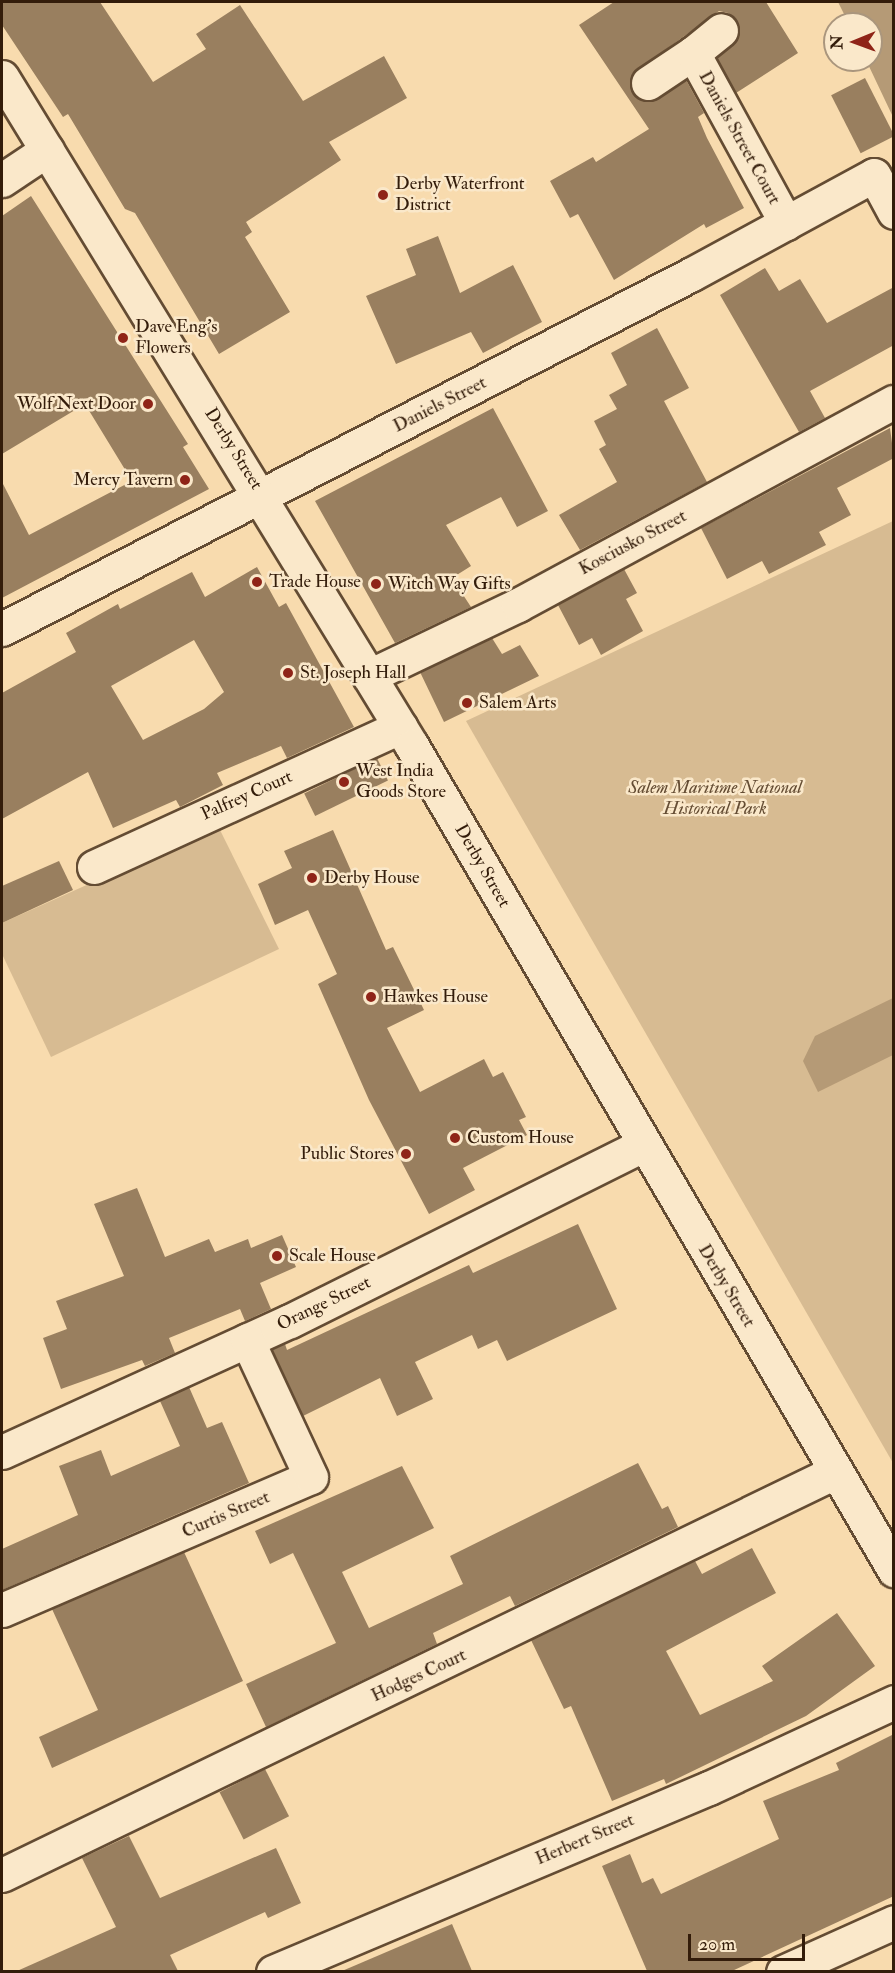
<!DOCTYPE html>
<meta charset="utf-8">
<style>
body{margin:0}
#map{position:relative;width:895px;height:1973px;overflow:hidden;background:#f8dbae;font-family:"IM FELL Double Pica",serif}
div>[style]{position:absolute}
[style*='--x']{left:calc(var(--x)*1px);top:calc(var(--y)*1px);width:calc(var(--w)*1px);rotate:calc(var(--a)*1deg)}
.green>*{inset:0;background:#d7bb92}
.water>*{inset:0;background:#b59a76}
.building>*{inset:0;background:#997f5f;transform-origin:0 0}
.roads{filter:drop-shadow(2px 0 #644c33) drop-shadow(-2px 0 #644c33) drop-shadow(0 2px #644c33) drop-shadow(0 -2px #644c33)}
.street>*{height:33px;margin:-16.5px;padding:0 16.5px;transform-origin:16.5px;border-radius:16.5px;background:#fae8ca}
.secondary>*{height:33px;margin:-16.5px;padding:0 16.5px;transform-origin:16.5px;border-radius:16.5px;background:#fae8ca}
.dots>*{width:16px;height:16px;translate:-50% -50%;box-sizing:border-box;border:3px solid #fae8ca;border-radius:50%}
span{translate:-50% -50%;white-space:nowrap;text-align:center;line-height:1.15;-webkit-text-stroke:5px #fae8ca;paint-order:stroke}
.street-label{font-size:18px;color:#331c0a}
.poi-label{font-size:18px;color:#331c0a}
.left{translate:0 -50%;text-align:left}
.right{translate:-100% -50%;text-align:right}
.park-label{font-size:18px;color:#644c33;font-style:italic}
.frame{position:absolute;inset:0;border:3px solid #331c0a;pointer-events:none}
.north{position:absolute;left:823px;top:12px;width:60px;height:60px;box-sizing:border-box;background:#fae8ca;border:2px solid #aa967d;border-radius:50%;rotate:269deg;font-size:16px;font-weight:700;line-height:24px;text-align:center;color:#331c0a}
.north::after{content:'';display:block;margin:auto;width:21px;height:27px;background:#8f2418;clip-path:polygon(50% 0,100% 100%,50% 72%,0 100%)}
.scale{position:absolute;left:688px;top:1934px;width:117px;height:27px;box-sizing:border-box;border:3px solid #331c0a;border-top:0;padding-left:8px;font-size:18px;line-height:21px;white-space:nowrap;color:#331c0a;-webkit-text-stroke:4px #fae8ca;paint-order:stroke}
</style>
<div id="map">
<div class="green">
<i style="clip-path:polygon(893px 521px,893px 1463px,466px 721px)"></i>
<i style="clip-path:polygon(218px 826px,279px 949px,51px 1057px,2px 954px,2px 923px)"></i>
</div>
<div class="water">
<i style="clip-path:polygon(838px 2px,893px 2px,893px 117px,866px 60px,871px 60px,871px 24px,849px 24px)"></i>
<i style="clip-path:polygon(893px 998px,893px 1055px,818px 1092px,803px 1061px,815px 1036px)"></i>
</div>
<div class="building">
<i style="clip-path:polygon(2px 2px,100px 2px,153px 82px,206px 49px,196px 34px,240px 5px,303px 101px,384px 56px,407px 98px,329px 142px,341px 160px,246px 222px,252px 232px,245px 237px,290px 312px,219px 354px,135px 213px,125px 209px,68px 114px,63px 117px,2px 25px)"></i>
<i style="clip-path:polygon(614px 2px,766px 2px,798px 53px,736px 93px,717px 58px,733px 44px,739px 26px,728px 13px,719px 11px,632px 74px,632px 93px,649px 102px,686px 80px,704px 113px,698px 117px,707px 138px,744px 208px,706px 228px,704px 224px,614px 280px,578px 214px,570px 218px,550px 181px,593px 157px,596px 162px,649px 129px,579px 25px)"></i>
<i style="left:865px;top:78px;width:65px;height:38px;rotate:63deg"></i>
<i style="clip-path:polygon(31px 196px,188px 444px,183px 447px,209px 489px,2px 598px,2px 482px,29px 535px,132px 481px,85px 404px,2px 454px,2px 216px)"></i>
<i style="clip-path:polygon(438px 236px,460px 293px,513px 265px,542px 322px,483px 353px,471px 332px,396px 364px,366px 296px,416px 275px,406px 249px)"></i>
<i style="clip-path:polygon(765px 268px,779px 291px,800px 279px,827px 323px,894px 287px,894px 345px,810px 391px,825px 418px,799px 432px,720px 295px)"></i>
<i style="clip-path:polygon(657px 328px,689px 388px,664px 401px,707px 482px,580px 550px,559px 515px,617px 482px,599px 449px,606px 445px,594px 421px,617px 409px,609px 395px,627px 385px,611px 353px)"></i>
<i style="clip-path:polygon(493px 408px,548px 511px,517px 527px,501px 497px,446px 525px,471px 566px,452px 578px,471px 607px,395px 643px,315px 501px)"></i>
<i style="clip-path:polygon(890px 428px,894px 458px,837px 488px,851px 515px,819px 532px,826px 545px,769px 574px,762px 561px,727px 579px,701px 528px)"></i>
<i style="clip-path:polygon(evenodd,257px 567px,279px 607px,286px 603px,354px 727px,287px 758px,281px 746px,217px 773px,223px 785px,180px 807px,176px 800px,113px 828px,88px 772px,2px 819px,2px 693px,76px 652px,66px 633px,118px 604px,120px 609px,192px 572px,205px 597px,257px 567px,194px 640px,224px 692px,204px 709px,143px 740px,111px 686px,194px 640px)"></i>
<i style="clip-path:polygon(624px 569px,637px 593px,626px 599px,643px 631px,601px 655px,592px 638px,579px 645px,558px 605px)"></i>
<i style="clip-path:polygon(492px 638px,502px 654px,520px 645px,539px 676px,444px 722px,420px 672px)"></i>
<i style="left:377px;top:758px;width:25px;height:81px;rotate:64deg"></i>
<i style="clip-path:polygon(333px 830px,386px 950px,393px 947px,424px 1010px,387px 1028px,420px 1092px,484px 1059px,493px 1077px,503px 1072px,526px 1117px,519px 1120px,527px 1135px,463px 1168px,475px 1190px,429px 1214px,369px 1100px,318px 984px,337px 974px,308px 910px,275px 925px,258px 884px,292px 868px,284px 851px)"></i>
<i style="clip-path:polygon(59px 861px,73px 890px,2px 923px,2px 886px)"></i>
<i style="clip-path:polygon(137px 1188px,165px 1257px,209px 1239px,215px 1252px,248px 1239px,251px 1248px,282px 1235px,296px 1267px,260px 1283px,271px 1309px,245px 1321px,240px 1309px,169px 1338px,175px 1353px,145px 1366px,142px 1360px,61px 1389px,43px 1338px,67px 1329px,56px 1301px,124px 1276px,94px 1204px)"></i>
<i style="clip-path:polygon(578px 1224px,617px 1309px,507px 1361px,497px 1340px,478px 1349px,472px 1335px,415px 1362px,433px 1399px,397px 1416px,380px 1378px,303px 1416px,272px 1350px,285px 1344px,287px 1350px,469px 1265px,473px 1273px)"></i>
<i style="clip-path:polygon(189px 1387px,207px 1428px,222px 1422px,249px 1483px,2px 1590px,2px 1549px,78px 1515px,59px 1466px,101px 1450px,111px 1476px,180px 1446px,160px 1401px)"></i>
<i style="clip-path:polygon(638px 1463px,662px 1509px,668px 1506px,678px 1527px,515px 1606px,510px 1596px,433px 1633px,437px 1644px,266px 1727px,246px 1684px,336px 1643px,293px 1553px,270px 1564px,255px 1531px,402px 1466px,434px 1528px,342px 1572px,369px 1628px,463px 1584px,450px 1556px)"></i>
<i style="clip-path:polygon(752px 1548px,776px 1593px,666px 1651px,700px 1715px,773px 1681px,762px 1666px,837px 1613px,875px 1666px,806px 1716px,666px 1784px,664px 1779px,612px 1801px,571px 1706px,564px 1709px,531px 1640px,695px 1561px,702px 1574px)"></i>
<i style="clip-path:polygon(184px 1552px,243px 1681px,52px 1768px,39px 1737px,98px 1710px,52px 1609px)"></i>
<i style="clip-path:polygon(894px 1734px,894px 1896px,732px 1971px,647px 1971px,602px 1866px,630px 1854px,642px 1883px,653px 1878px,661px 1894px,779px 1839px,763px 1801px,839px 1770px,836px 1763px)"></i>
<i style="left:265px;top:1769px;width:53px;height:51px;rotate:63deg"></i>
<i style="clip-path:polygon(129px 1836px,160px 1898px,276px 1848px,301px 1903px,268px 1918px,265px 1912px,170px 1955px,178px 1971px,17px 1971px,116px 1927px,82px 1858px)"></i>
<i style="clip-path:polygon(452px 1924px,472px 1971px,342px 1971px)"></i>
</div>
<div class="roads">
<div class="street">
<i style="--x:693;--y:53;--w:36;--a:-39"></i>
<i style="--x:648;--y:83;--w:54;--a:-33.7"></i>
<i style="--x:693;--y:53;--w:194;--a:61.3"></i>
<i style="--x:2;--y:180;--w:54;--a:-33.7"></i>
<i style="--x:2;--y:629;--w:774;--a:-27.23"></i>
<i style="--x:690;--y:275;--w:209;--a:-28.5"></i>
<i style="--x:874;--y:175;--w:42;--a:61.6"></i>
<i style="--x:369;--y:676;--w:165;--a:-25.5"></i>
<i style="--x:518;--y:605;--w:427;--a:-28.4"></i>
<i style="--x:94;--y:867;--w:337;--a:-24.6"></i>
<i style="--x:2;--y:1452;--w:316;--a:-24.5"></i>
<i style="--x:290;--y:1321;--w:394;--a:-26.5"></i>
<i style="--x:2;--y:1610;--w:336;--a:-23.3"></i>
<i style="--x:311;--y:1477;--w:151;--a:-115"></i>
<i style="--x:2;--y:1875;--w:925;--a:-25.82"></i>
<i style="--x:273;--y:1972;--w:473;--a:-22.9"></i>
<i style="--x:709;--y:1788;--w:204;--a:-24.9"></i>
<i style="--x:783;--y:1972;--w:122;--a:-24.2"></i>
</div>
<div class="secondary">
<i style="--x:2;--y:77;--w:785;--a:58.5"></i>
<i style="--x:412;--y:746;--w:955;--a:59.67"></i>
</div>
</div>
<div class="dots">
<i style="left:383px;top:195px;background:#8f2418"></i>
<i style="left:123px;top:338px;background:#8f2418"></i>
<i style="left:148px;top:404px;background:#8f2418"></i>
<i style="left:185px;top:480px;background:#8f2418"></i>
<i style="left:257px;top:582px;background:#8f2418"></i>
<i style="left:376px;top:584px;background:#8f2418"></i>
<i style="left:288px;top:673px;background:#8f2418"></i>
<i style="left:467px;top:703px;background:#8f2418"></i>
<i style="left:344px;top:782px;background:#8f2418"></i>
<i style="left:312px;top:878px;background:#8f2418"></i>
<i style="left:371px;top:997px;background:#8f2418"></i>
<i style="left:455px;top:1138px;background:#8f2418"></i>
<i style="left:406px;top:1154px;background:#8f2418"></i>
<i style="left:277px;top:1256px;background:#8f2418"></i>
</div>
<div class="street-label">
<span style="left:739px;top:138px;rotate:61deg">Daniels Street Court</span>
<span style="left:440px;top:405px;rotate:-27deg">Daniels Street</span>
<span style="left:233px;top:449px;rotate:58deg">Derby Street</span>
<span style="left:633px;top:543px;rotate:-28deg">Kosciusko Street</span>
<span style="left:247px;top:796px;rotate:-24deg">Palfrey Court</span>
<span style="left:482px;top:866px;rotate:60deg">Derby Street</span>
<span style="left:726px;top:1286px;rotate:59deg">Derby Street</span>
<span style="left:324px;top:1304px;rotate:-26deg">Orange Street</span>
<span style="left:226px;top:1515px;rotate:-23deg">Curtis Street</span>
<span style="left:419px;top:1676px;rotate:-25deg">Hodges Court</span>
<span style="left:585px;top:1840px;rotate:-23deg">Herbert Street</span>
</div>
<div class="poi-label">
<span class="left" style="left:395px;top:195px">Derby Waterfront<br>District</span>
<span class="left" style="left:135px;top:338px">Dave Eng’s<br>Flowers</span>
<span class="right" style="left:136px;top:404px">Wolf Next Door</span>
<span class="right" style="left:173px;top:480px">Mercy Tavern</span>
<span class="left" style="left:269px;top:582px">Trade House</span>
<span class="left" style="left:388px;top:584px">Witch Way Gifts</span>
<span class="left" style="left:300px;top:673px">St. Joseph Hall</span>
<span class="left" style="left:479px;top:703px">Salem Arts</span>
<span class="left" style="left:356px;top:782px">West India<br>Goods Store</span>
<span class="left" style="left:324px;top:878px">Derby House</span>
<span class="left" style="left:383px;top:997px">Hawkes House</span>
<span class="left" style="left:467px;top:1138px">Custom House</span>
<span class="right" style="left:394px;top:1154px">Public Stores</span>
<span class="left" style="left:289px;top:1256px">Scale House</span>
</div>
<div class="park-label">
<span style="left:715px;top:799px">Salem Maritime National<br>Historical Park</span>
</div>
<div class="frame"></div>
<div class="north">N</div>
<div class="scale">20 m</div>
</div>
